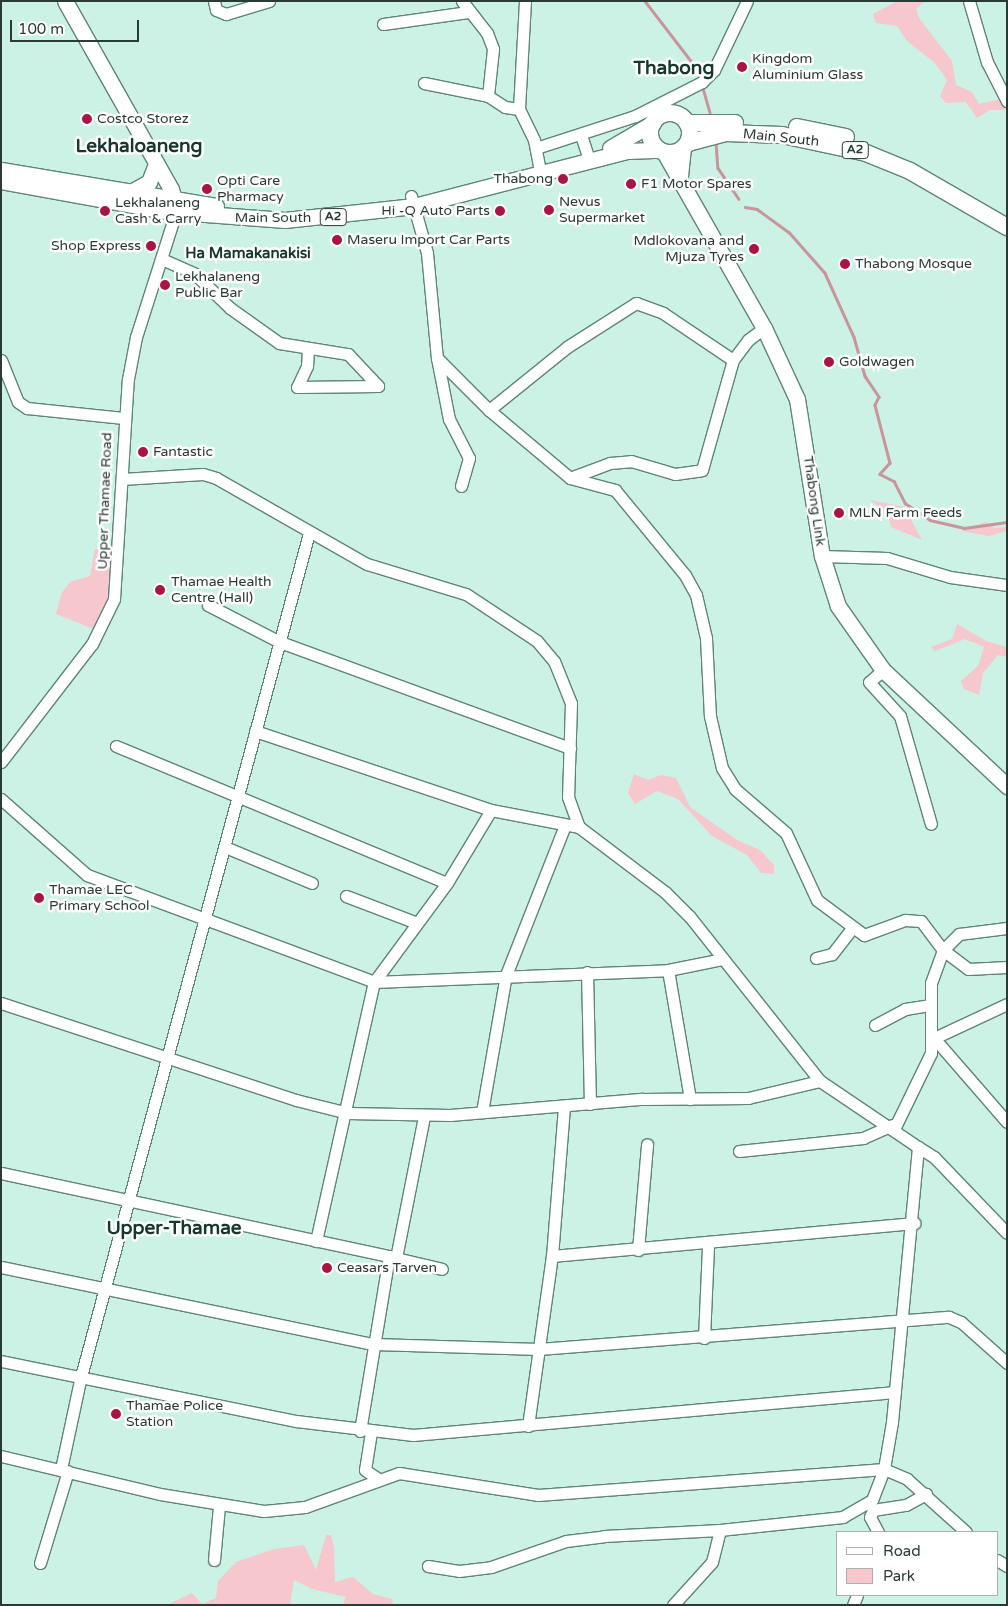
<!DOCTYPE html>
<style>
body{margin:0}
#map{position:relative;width:1008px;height:1606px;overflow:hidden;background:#cbf2e4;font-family:"Varela Round",sans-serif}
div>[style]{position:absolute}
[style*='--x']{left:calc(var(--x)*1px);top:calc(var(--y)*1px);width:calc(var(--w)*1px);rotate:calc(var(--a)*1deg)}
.green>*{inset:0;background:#f6c7cc}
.stream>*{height:2.5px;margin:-1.25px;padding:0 1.25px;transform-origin:1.25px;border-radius:1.25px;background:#c9949b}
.roads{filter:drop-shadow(1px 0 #608478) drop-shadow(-1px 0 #608478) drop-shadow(0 1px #608478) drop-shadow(0 -1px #608478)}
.minor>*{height:11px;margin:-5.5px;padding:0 5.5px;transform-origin:5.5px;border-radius:5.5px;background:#fff}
.major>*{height:15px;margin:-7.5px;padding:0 7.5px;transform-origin:7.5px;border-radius:7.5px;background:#fff}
.highway>*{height:16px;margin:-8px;padding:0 8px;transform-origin:8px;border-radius:8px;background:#fff}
.highway>.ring{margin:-8px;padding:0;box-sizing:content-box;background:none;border:16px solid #fff;border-radius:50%}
.dots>*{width:14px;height:14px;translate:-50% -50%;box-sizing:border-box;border:2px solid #fff;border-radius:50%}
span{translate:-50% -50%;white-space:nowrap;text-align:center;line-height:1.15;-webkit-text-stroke:5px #fff;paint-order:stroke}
.shield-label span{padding:1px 4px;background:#fff;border:1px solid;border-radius:4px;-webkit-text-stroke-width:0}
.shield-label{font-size:12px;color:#2a3a34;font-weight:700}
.poi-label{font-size:14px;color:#2a3a34}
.left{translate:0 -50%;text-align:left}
.right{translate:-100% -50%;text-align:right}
.street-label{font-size:14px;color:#2a3a34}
.neighbourhood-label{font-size:15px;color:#15372d;font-weight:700}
.district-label{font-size:19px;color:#15372d;font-weight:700}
.frame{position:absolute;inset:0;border:2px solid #2a3a34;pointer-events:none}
.legend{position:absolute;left:836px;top:1531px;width:162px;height:65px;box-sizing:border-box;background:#fff;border:1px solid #aab0ae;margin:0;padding:6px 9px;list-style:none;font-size:15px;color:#2a3a34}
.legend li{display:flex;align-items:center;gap:10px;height:25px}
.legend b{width:25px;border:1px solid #aab0ae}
.scale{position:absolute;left:10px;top:20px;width:129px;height:22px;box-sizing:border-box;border:2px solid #2a3a34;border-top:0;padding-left:6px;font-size:15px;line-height:18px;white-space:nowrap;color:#2a3a34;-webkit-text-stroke:4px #fff;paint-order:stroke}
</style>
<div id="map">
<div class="green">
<i style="clip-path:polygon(897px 1px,925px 1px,916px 9px,919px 18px,952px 61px,956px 85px,972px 92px,979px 104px,1001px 99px,1005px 110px,990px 110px,977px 118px,966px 102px,946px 103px,940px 96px,947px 80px,935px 63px,907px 41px,897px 26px,876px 23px,873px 14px)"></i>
<i style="clip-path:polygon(870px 500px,904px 507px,922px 540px,891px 527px,888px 514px)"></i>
<i style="clip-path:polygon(986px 522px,995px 528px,1007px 527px,1007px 531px,989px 536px,961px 531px)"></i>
<i style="clip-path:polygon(95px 549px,113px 549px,111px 594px,96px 630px,56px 614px,61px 594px,70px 582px,90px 576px)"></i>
<i style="clip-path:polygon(957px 624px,986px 641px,1007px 647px,1007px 657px,998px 655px,983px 673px,979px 695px,964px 689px,961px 681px,978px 666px,984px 647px,965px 639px,935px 651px,931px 647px,952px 639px)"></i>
<i style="clip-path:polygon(634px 774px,648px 780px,661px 775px,676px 778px,690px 807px,737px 840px,760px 850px,774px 865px,774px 874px,761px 873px,747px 855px,712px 836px,678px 799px,657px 791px,635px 804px,628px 793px)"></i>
<i style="clip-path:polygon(326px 1535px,331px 1535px,334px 1547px,335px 1582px,353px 1577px,373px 1594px,392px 1599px,393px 1605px,343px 1605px,346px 1597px,312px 1589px,294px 1580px,290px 1605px,167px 1605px,192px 1593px,202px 1604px,216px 1598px,218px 1581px,236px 1562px,274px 1549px,304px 1545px,316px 1570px)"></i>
</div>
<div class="stream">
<i style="--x:645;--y:1;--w:92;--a:52.5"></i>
<i style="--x:703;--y:88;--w:25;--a:74"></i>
<i style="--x:716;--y:142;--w:26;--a:86"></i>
<i style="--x:718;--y:168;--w:37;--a:56"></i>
<i style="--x:745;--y:207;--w:12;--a:9"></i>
<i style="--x:757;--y:209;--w:39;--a:36"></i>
<i style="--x:789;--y:232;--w:55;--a:48.7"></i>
<i style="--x:825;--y:273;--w:70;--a:65.6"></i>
<i style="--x:854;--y:337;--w:41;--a:74.2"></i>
<i style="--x:865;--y:376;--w:25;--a:56"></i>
<i style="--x:879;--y:397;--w:9;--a:117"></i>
<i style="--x:875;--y:405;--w:60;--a:75.5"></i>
<i style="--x:890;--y:463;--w:15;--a:132"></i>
<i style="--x:880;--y:474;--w:16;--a:27"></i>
<i style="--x:894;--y:481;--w:25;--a:63"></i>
<i style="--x:905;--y:503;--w:30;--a:34"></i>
<i style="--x:930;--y:520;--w:35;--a:13"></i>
<i style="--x:964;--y:528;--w:43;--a:-7.9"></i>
</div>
<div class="roads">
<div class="minor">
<i style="--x:214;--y:1;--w:9;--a:77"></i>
<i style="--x:216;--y:10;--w:11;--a:22"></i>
<i style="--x:226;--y:14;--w:45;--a:-16.8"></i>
<i style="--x:462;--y:1;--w:41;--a:52"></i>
<i style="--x:487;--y:33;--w:17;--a:69"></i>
<i style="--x:493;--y:49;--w:47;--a:96.1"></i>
<i style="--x:525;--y:1;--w:108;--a:93.2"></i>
<i style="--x:519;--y:109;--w:34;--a:64"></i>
<i style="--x:534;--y:140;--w:26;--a:79"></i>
<i style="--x:969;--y:1;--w:64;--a:73.6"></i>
<i style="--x:987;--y:62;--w:44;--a:62.9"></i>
<i style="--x:383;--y:24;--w:86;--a:-8"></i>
<i style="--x:424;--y:83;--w:65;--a:11.5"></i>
<i style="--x:488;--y:96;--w:20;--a:33"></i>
<i style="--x:505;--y:107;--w:14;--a:8"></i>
<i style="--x:581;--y:135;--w:20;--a:72"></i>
<i style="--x:536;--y:148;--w:104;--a:-17.9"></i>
<i style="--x:635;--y:116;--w:75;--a:-26.9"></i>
<i style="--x:702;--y:82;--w:17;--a:-45"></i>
<i style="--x:714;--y:70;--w:76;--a:-64.4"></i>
<i style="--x:411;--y:196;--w:59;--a:74.3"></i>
<i style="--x:427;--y:253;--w:105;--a:84.6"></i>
<i style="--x:437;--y:358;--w:74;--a:45"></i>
<i style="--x:489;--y:410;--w:106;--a:40"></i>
<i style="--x:570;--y:478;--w:47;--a:14.9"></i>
<i style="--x:615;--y:490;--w:110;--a:50.5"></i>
<i style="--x:685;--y:575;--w:23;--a:61"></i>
<i style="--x:696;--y:595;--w:44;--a:76.9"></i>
<i style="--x:706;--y:638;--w:78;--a:87.1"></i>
<i style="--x:710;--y:716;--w:53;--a:77"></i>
<i style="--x:722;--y:768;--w:25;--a:58"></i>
<i style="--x:735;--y:789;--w:67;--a:40.8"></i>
<i style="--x:786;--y:833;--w:74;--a:65.2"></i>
<i style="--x:817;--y:900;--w:59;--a:36.7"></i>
<i style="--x:864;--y:935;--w:44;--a:-20.1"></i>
<i style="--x:905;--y:920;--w:16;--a:4"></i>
<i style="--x:921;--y:921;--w:36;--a:53"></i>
<i style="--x:943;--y:950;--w:31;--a:37"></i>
<i style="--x:968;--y:969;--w:39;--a:-3"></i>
<i style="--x:164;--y:260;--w:34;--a:24"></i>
<i style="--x:195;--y:274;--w:49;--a:44.2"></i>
<i style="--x:230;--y:308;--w:60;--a:35.5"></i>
<i style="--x:279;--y:343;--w:70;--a:9.1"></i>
<i style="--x:348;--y:354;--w:44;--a:46.8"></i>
<i style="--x:308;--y:348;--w:18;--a:93"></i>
<i style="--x:307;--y:366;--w:23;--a:115"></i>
<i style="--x:297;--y:387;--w:81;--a:-0.7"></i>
<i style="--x:437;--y:358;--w:62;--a:78.9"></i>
<i style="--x:449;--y:419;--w:44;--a:62.9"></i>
<i style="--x:469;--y:458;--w:29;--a:106"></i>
<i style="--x:1;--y:360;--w:45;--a:68"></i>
<i style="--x:18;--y:402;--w:11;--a:34"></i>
<i style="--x:27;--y:408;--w:97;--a:5.9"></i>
<i style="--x:489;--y:410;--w:100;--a:-38.9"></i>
<i style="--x:567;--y:347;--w:82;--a:-32.5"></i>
<i style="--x:636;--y:303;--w:29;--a:20"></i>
<i style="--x:663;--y:313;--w:84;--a:33.9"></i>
<i style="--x:570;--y:478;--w:43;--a:-20.6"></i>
<i style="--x:610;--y:463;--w:21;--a:-5"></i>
<i style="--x:631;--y:461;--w:46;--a:16.5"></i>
<i style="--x:675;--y:474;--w:27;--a:-8"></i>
<i style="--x:702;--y:470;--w:114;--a:-74.3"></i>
<i style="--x:733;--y:360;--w:25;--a:-53"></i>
<i style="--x:748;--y:340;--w:20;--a:-37"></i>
<i style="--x:122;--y:479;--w:81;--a:-3.5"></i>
<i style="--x:203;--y:474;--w:14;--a:17"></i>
<i style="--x:216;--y:478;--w:174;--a:29.7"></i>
<i style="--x:367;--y:564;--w:103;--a:16.9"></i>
<i style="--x:466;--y:594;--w:85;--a:33.5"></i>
<i style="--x:537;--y:641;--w:26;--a:50"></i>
<i style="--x:554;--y:661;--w:45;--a:68"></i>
<i style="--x:571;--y:703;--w:94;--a:91.8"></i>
<i style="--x:568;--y:797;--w:32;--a:70"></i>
<i style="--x:579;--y:827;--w:108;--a:37.1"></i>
<i style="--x:665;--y:892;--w:35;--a:45"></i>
<i style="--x:690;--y:917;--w:209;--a:51.6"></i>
<i style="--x:820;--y:1081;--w:118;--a:34"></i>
<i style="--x:918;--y:1147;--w:276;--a:95.4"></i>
<i style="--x:892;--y:1422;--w:48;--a:99.7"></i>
<i style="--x:884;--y:1469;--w:33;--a:111"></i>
<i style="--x:872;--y:1500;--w:34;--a:150"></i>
<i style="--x:843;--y:1517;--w:124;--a:174"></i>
<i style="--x:720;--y:1530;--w:33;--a:104"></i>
<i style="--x:712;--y:1562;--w:58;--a:132.2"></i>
<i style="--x:822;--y:556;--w:65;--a:1.8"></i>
<i style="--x:887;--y:558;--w:66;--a:16.8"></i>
<i style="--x:950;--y:577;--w:58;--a:8"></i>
<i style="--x:208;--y:605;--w:81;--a:27.2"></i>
<i style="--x:280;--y:642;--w:309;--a:20.1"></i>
<i style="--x:883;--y:670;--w:18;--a:139"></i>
<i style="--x:869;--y:682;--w:46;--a:47.6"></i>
<i style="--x:900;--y:716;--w:112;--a:74"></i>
<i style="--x:255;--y:731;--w:249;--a:18.5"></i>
<i style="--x:491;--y:810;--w:90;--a:10.9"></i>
<i style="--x:116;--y:746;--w:358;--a:22.5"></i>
<i style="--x:1;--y:762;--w:149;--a:-52.4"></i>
<i style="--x:92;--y:644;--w:50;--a:-63.9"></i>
<i style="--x:114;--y:599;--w:220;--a:-86.4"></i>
<i style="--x:128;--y:379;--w:43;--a:-79.2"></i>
<i style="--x:136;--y:337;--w:131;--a:-72.3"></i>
<i style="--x:1;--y:799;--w:115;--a:41.5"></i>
<i style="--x:87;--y:875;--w:306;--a:20.4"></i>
<i style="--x:374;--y:982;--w:294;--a:-2.3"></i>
<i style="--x:668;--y:970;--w:55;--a:-11.5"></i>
<i style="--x:225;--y:847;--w:94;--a:22.5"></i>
<i style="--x:346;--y:896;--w:76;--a:20.8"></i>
<i style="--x:816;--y:958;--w:16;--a:-14"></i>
<i style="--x:832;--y:954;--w:31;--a:-52"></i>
<i style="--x:668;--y:970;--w:131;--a:80.3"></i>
<i style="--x:587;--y:972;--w:132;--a:88.7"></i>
<i style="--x:1;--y:1003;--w:311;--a:18.2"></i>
<i style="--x:296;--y:1100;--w:54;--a:14"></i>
<i style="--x:348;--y:1113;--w:102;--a:1.1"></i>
<i style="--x:450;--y:1115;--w:193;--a:-4.8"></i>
<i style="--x:642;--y:1099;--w:106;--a:-0.5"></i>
<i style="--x:748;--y:1098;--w:74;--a:-13.3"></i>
<i style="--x:1007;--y:1004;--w:81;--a:155"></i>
<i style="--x:934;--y:1038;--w:111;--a:49"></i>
<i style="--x:875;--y:1025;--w:34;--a:-28"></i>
<i style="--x:905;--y:1009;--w:26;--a:-9"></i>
<i style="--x:482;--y:1112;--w:139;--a:-80.1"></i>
<i style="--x:506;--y:975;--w:161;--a:-68.5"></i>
<i style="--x:895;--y:1127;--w:82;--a:-64.1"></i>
<i style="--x:931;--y:1053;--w:70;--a:-90"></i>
<i style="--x:931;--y:983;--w:35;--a:-70"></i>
<i style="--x:943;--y:950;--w:23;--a:-45"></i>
<i style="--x:959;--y:934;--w:48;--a:-7.1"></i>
<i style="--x:918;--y:1147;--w:19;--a:32"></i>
<i style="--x:934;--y:1157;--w:105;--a:46.2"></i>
<i style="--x:739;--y:1151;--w:125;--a:-6"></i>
<i style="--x:863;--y:1138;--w:32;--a:-24"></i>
<i style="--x:1;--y:1173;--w:397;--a:12.1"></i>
<i style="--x:316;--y:1241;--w:265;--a:-77.4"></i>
<i style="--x:374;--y:982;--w:123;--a:-53.6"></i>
<i style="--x:447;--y:883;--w:85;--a:-58.9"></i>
<i style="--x:638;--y:1250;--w:106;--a:-85.1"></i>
<i style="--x:552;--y:1256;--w:364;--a:-5.2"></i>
<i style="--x:396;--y:1258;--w:47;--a:13.4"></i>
<i style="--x:1;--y:1267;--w:381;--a:11.7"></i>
<i style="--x:374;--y:1344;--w:165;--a:1.7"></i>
<i style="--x:539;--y:1349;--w:411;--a:-4.5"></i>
<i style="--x:949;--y:1317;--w:13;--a:23"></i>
<i style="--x:961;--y:1322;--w:62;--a:41.7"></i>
<i style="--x:704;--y:1338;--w:93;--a:-87.5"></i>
<i style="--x:1;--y:1361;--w:301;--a:11.5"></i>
<i style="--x:296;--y:1421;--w:118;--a:6.8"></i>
<i style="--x:413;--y:1435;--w:484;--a:-5.1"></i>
<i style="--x:528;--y:1426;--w:172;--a:-82"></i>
<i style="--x:552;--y:1256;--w:149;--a:-85.4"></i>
<i style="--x:360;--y:1431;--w:177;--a:-80.6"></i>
<i style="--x:389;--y:1256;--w:7;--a:16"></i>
<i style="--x:396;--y:1258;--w:145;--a:-78.8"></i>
<i style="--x:371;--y:1432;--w:38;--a:99"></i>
<i style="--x:365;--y:1470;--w:14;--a:34"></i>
<i style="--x:1;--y:1456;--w:163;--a:13.4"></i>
<i style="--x:160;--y:1494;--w:105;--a:9.3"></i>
<i style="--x:264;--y:1511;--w:41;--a:-5.6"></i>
<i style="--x:305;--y:1507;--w:100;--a:-19.9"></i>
<i style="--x:399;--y:1473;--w:141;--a:9"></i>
<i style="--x:538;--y:1495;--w:347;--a:-4.3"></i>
<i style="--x:884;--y:1469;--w:25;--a:23"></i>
<i style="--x:907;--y:1479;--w:79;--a:41.9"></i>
<i style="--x:61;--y:1469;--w:91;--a:-77.9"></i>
<i style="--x:80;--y:1380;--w:877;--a:-74.87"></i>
<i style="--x:878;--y:1532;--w:17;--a:-118"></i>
<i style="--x:870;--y:1517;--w:8;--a:-67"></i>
<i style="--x:873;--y:1510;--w:33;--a:-9"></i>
<i style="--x:906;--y:1505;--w:23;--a:-29"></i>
<i style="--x:214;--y:1560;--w:54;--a:-84.7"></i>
<i style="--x:997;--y:1560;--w:12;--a:31"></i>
<i style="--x:40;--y:1563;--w:96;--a:-73.1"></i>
<i style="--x:428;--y:1566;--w:31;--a:9"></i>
<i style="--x:459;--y:1571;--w:32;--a:-7"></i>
<i style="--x:491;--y:1567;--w:79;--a:-19.1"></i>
<i style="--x:566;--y:1541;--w:38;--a:-7"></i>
<i style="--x:604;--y:1536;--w:116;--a:-3"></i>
<i style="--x:853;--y:1605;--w:11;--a:-68"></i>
</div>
<div class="major">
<i style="--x:65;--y:1;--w:216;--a:60.6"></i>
<i style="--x:171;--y:189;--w:20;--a:75"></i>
<i style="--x:610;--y:148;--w:50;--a:-30.2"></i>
<i style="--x:664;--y:152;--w:202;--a:60.4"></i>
<i style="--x:764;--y:328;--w:78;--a:65.1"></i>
<i style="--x:797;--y:399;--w:159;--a:81"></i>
<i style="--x:822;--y:556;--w:52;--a:72.3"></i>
<i style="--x:838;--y:606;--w:78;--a:54.9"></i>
<i style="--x:883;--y:670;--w:170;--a:43.1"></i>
<i style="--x:1;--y:170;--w:218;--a:9.5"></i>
<i style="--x:680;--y:176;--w:28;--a:-84"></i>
<i style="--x:1;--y:181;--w:168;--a:10.3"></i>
<i style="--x:166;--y:211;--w:119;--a:4.3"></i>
<i style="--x:285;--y:220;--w:130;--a:-6.2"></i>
<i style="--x:414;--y:206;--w:220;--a:-14.5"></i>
<i style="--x:627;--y:151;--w:33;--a:-2"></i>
<i style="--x:129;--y:193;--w:23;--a:-29"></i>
<i style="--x:149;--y:182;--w:17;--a:-69"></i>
</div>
<div class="highway">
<i class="ring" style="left:650px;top:113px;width:24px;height:24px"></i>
<i style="--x:687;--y:123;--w:48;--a:0"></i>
<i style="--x:797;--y:127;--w:50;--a:11.5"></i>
<i style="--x:688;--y:143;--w:39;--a:-15"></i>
<i style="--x:726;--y:133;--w:56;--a:2"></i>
<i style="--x:782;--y:135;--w:86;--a:12.1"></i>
<i style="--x:866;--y:153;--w:48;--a:22.2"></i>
<i style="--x:910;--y:171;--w:112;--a:30"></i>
</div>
</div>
<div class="dots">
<i style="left:742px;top:67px;background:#a91443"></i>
<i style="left:87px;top:119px;background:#a91443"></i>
<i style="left:563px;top:179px;background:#a91443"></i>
<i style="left:631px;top:184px;background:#a91443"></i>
<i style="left:207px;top:189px;background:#a91443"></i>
<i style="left:549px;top:210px;background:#a91443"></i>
<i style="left:105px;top:211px;background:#a91443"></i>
<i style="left:500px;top:211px;background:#a91443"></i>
<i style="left:337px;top:240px;background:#a91443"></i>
<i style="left:151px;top:246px;background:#a91443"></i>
<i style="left:754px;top:249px;background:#a91443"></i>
<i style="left:845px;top:264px;background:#a91443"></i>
<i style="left:165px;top:285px;background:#a91443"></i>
<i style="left:829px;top:362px;background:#a91443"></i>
<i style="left:143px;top:452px;background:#a91443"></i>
<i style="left:839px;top:513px;background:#a91443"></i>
<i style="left:160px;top:590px;background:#a91443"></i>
<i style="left:39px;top:898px;background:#a91443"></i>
<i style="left:327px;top:1268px;background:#a91443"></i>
<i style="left:116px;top:1414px;background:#a91443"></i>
</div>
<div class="shield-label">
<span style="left:855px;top:150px">A2</span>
<span style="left:333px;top:217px">A2</span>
</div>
<div class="poi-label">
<span class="left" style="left:752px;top:67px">Kingdom<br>Aluminium Glass</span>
<span class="left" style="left:97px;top:119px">Costco Storez</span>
<span class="right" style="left:553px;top:179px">Thabong</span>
<span class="left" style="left:217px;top:189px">Opti Care<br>Pharmacy</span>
<span class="left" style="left:641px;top:184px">F1 Motor Spares</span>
<span class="left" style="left:559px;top:210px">Nevus<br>Supermarket</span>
<span class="left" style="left:115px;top:211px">Lekhalaneng<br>Cash &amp; Carry</span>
<span class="right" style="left:490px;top:211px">Hi -Q Auto Parts</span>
<span class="left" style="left:347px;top:240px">Maseru Import Car Parts</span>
<span class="right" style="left:744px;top:249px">Mdlokovana and<br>Mjuza Tyres</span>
<span class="right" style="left:141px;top:246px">Shop Express</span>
<span class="left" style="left:855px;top:264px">Thabong Mosque</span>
<span class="left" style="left:175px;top:285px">Lekhalaneng<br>Public Bar</span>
<span class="left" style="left:839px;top:362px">Goldwagen</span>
<span class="left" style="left:153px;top:452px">Fantastic</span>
<span class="left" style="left:849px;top:513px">MLN Farm Feeds</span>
<span class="left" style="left:171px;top:590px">Thamae Health<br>Centre (Hall)</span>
<span class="left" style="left:49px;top:898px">Thamae LEC<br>Primary School</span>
<span class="left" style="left:337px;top:1268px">Ceasars Tarven</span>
<span class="left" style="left:126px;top:1414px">Thamae Police<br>Station</span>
</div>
<div class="street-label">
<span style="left:781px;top:138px;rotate:6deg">Main South</span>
<span style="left:273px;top:218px">Main South</span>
<span style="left:105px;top:501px;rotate:-88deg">Upper Thamae Road</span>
<span style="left:814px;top:501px;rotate:82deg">Thabong Link</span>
</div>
<div class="neighbourhood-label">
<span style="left:248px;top:254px">Ha Mamakanakisi</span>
</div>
<div class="district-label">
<span style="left:674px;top:69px">Thabong</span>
<span style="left:139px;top:147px">Lekhaloaneng</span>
<span style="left:174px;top:1229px">Upper-Thamae</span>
</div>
<div class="frame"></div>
<ul class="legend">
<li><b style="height:6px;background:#fff"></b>Road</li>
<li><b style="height:14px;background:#f6c7cc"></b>Park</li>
</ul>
<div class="scale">100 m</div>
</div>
